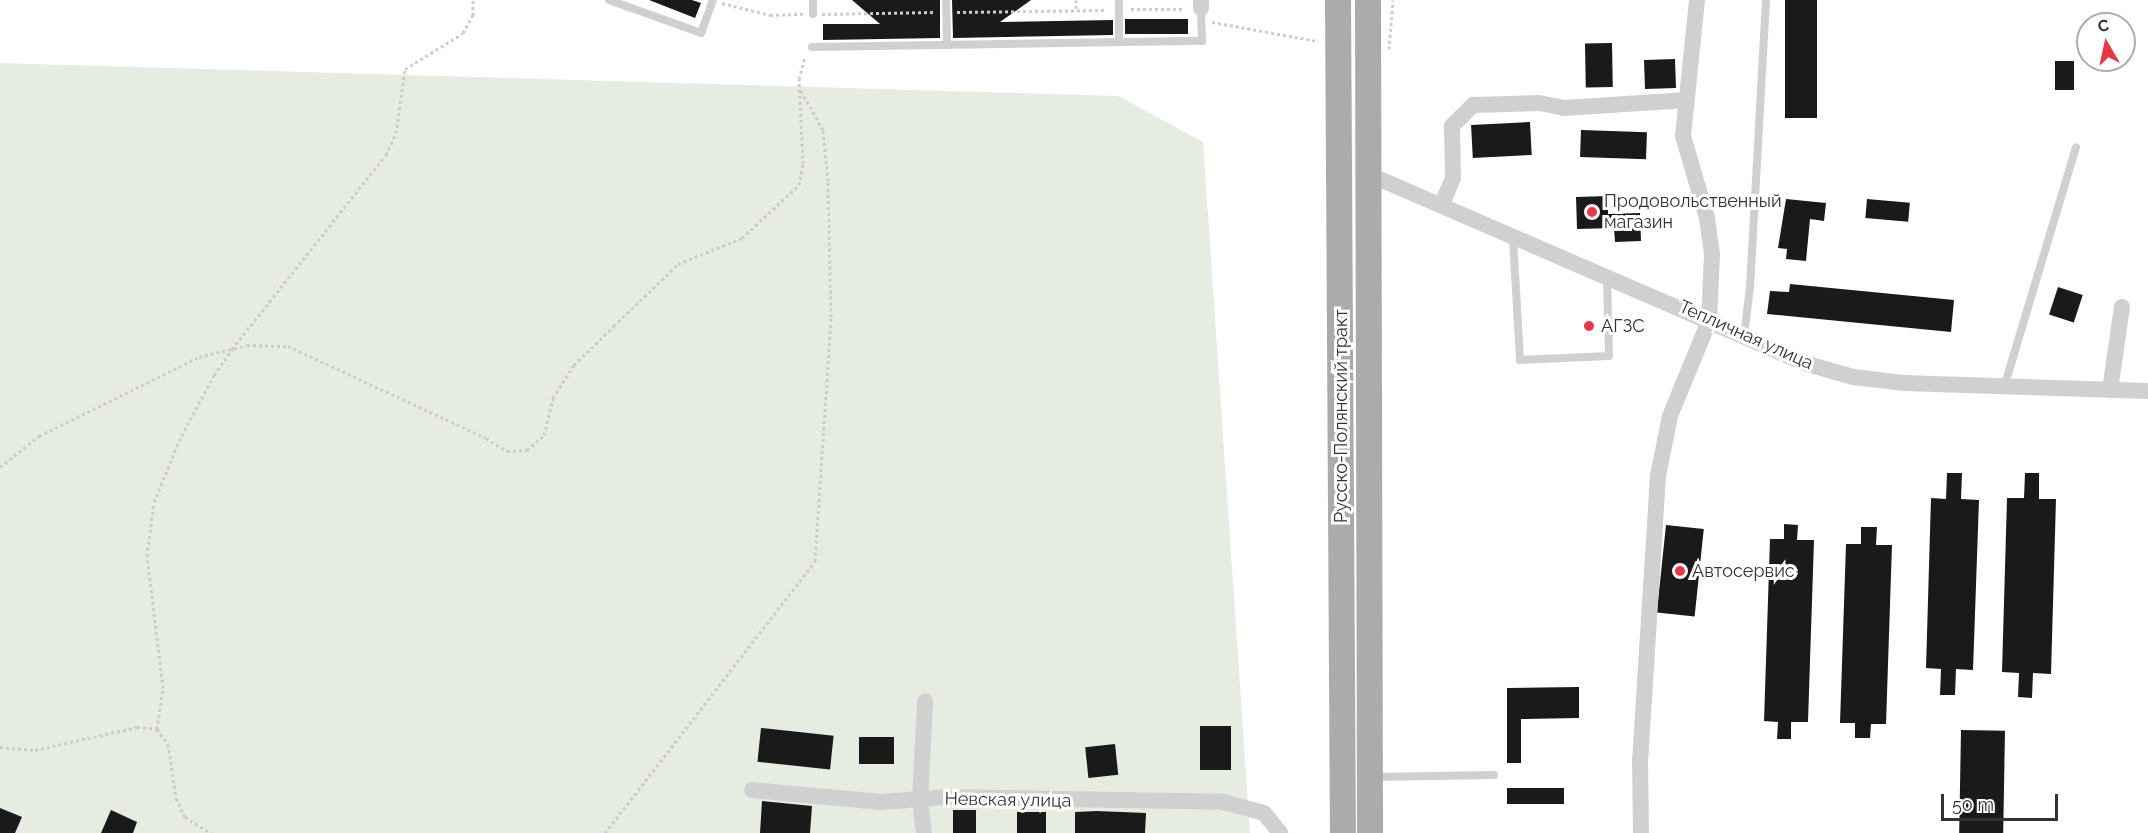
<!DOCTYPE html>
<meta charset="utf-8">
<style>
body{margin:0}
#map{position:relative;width:2148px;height:833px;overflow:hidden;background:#fff;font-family:Raleway,sans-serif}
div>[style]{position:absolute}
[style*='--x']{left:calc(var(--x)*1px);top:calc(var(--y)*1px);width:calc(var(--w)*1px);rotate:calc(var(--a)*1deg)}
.green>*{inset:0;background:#e6ecdf}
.building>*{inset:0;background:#1a1a1a;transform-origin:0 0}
.path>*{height:3px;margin-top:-1.5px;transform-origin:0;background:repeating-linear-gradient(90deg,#cdcdcd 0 3px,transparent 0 6px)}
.lane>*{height:8px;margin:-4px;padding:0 4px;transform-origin:4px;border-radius:4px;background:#d0d0d0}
.street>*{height:16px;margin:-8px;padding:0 8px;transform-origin:8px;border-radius:8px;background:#d0d0d0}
.primary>*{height:26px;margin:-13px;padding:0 13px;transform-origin:13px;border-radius:13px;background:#ababab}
.dots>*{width:16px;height:16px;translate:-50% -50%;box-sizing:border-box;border:3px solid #fff;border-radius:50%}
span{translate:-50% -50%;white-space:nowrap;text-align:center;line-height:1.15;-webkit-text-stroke:6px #fff;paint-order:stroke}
.poi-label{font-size:18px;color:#333}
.left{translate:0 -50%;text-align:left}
.street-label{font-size:18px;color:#333}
.north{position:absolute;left:2076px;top:12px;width:60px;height:60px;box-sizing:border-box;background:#fff;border:2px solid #adadad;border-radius:50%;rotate:351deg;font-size:16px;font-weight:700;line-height:24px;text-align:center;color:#333}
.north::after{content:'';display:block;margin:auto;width:21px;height:27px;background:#e63946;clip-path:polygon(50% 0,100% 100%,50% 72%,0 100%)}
.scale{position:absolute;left:1941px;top:794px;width:117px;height:27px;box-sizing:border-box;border:3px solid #333;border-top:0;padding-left:8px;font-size:18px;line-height:21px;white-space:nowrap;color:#333;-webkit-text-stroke:4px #fff;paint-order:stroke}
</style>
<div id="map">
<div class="green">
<i style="clip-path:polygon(0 63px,1118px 96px,1203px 142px,1250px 833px,0 833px)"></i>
</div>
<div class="building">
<i style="clip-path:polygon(649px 0,692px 0,701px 3px,695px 18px)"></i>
<i style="clip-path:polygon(852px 0,940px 0,940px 38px,823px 40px,823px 24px,880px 24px)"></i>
<i style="clip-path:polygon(952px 0,1031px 0,1000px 22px,1113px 20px,1113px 35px,953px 38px)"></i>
<i style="left:1785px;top:0;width:32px;height:118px"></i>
<i style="left:1188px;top:19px;width:15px;height:63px;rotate:90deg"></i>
<i style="left:1612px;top:43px;width:44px;height:27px;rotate:89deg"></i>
<i style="left:1675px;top:59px;width:29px;height:31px;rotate:88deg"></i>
<i style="left:2055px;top:61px;width:19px;height:29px"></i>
<i style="left:1530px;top:122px;width:33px;height:59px;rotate:87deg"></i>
<i style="left:1581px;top:130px;width:66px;height:27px;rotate:2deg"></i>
<i style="clip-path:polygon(1608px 196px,1608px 214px,1640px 213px,1641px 241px,1615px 242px,1614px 228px,1577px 229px,1576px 197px)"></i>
<i style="clip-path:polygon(1786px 199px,1826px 203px,1824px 221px,1810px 219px,1806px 261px,1786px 259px,1787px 249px,1778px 248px)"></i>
<i style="left:1867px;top:199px;width:43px;height:19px;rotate:5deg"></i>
<i style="clip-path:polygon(1790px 284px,1954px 300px,1951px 332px,1767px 314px,1770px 291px,1789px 292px)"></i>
<i style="left:2058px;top:287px;width:26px;height:29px;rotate:18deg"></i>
<i style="clip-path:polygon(1947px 473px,1962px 473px,1961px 499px,1979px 500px,1973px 670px,1956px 669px,1955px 695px,1940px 695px,1941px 669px,1926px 668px,1931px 498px,1946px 499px)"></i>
<i style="clip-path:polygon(2025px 473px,2039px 473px,2039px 499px,2056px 499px,2051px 674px,2033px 673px,2032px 698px,2018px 697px,2019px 673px,2002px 672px,2007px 498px,2024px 498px)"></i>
<i style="clip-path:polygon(1784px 524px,1798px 525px,1797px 540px,1814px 540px,1808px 722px,1791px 722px,1791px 739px,1777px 739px,1778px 722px,1764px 721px,1770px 539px,1784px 539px)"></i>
<i style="left:1666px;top:525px;width:38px;height:88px;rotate:6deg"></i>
<i style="clip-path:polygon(1861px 527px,1877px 527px,1876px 545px,1892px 545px,1886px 724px,1871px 724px,1870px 738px,1855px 738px,1855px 723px,1840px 723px,1846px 544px,1861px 544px)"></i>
<i style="clip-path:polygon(1579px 687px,1579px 718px,1521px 719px,1521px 763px,1507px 763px,1507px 688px)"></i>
<i style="left:1200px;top:726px;width:31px;height:44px"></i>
<i style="left:761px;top:728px;width:73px;height:34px;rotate:6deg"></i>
<i style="left:1961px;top:730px;width:44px;height:103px;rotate:1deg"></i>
<i style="left:859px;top:737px;width:35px;height:27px"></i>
<i style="left:1115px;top:744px;width:31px;height:30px;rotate:84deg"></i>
<i style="left:1564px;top:788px;width:16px;height:57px;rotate:90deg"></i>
<i style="clip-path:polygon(762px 801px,812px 806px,810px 833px,760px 833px)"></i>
<i style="clip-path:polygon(0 808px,22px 817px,15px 833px,0 833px)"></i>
<i style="clip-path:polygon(111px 810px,137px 822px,133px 833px,101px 833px)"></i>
<i style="left:953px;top:810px;width:23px;height:23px"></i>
<i style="clip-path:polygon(1097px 811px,1146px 813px,1145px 833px,1075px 833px,1075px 812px)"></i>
<i style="left:1017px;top:812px;width:29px;height:21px"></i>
</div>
<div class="path">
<i style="--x:1076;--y:0;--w:10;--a:90"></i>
<i style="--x:722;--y:3;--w:49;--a:14"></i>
<i style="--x:770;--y:15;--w:34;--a:-2"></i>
<i style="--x:1131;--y:9;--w:54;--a:0"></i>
<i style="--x:957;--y:12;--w:150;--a:-0.8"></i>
<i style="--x:822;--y:14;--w:114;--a:-1"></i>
<i style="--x:1212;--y:22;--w:108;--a:10.2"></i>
<i style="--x:1389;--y:49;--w:49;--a:-85.3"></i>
<i style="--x:799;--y:79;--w:24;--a:-75"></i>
<i style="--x:0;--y:467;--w:50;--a:-38.5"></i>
<i style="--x:39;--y:436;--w:178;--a:-26.3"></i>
<i style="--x:199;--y:357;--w:49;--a:-14"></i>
<i style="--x:247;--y:345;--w:41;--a:1.4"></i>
<i style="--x:288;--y:346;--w:218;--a:24.9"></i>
<i style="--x:486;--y:438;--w:25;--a:32"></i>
<i style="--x:507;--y:451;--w:20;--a:-3"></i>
<i style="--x:527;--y:450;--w:23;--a:-41"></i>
<i style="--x:544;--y:435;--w:38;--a:-76"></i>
<i style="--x:553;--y:398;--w:39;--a:-58"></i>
<i style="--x:574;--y:365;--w:56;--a:-44.3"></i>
<i style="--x:614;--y:326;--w:89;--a:-44.1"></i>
<i style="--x:678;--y:264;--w:69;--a:-22.1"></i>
<i style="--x:742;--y:238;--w:78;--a:-42.9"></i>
<i style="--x:799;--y:185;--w:21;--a:-79"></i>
<i style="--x:803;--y:164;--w:85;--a:-92.7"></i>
<i style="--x:157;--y:729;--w:41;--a:-81.7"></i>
<i style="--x:163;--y:688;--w:133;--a:-96.9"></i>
<i style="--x:147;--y:556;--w:54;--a:-82.6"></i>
<i style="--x:154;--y:502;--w:66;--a:-67.7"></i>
<i style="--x:179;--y:441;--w:75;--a:-62.1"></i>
<i style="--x:214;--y:375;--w:32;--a:-55"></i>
<i style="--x:232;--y:349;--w:248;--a:-51.6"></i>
<i style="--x:386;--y:155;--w:24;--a:-66"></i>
<i style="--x:396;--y:133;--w:65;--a:-82"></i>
<i style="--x:405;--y:69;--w:68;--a:-31.8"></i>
<i style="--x:463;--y:33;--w:21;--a:-61"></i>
<i style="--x:473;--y:15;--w:15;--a:-90"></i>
<i style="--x:0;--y:747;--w:35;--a:5"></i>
<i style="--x:35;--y:750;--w:105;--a:-12.7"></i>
<i style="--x:137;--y:727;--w:20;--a:6"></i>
<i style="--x:157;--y:729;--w:19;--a:54"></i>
<i style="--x:168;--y:744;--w:55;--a:81.6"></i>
<i style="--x:176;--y:798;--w:21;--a:65"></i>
<i style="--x:185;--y:817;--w:31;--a:32"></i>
<i style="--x:605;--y:833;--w:344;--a:-52.3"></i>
<i style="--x:815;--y:561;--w:245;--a:-86.2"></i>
<i style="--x:831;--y:317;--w:136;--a:-91.3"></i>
<i style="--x:828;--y:181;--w:51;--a:-95.6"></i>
<i style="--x:823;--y:130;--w:45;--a:-119.4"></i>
</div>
<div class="lane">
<i style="--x:609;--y:0;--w:98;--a:19.7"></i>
<i style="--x:701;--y:33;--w:35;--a:-70"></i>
<i style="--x:813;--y:0;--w:14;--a:90"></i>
<i style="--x:946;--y:0;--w:45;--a:88.7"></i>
<i style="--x:1119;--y:0;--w:42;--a:90"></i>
<i style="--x:812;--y:47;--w:390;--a:-0.9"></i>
<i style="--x:1202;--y:41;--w:33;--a:-92"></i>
<i style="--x:1513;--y:238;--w:122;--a:86.7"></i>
<i style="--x:1520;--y:360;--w:89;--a:-2.6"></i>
<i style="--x:1609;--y:356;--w:78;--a:-91.5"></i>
<i style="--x:1744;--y:337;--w:50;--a:-83.2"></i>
<i style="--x:1750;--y:287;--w:287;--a:-86.8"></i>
<i style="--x:2005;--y:384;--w:247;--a:-73.3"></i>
<i style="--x:1373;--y:777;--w:121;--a:-0.9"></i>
</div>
<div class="street">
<i style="--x:1201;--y:0;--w:8;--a:90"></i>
<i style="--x:1368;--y:174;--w:475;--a:23.4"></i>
<i style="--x:1804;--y:363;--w:51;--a:15.9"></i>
<i style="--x:1853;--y:377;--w:50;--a:6.8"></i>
<i style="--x:1903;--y:383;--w:245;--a:1.9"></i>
<i style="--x:1442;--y:204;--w:28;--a:-67"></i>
<i style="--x:1453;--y:178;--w:52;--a:-91.1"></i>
<i style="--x:1452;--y:126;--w:30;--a:-45"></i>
<i style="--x:1473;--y:105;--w:66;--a:-1.7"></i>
<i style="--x:1539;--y:103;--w:25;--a:11"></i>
<i style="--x:1564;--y:108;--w:123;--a:-3.7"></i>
<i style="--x:2110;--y:390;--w:84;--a:-81.8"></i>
<i style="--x:752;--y:790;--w:130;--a:5.3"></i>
<i style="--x:881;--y:802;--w:66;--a:-4.3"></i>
<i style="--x:947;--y:797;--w:276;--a:1"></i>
<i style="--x:1223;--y:802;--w:42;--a:15"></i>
<i style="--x:1264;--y:813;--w:26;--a:51"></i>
<i style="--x:924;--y:833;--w:32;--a:-97"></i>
<i style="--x:920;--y:801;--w:100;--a:-87.1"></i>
<i style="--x:1641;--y:833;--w:71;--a:-90.8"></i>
<i style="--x:1640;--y:762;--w:287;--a:-86.4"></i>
<i style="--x:1658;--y:476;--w:61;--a:-78.7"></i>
<i style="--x:1670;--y:416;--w:103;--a:-67.7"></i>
<i style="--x:1709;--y:321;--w:67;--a:-87.4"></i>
<i style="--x:1712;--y:254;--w:36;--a:-98"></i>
<i style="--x:1707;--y:218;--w:85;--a:-106.3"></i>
<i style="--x:1683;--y:136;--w:137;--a:-84.1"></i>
</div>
<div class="primary">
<i style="--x:1338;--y:0;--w:833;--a:89.66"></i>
<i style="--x:1368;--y:0;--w:833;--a:89.86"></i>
</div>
<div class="dots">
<i style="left:1592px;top:212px;background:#e63946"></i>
<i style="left:1589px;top:326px;background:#e63946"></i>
<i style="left:1680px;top:571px;background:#e63946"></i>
</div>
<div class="poi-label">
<span class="left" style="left:1604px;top:212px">Продовольственный<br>магазин</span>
<span class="left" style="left:1601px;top:326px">АГЗС</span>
<span class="left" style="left:1692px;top:571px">Автосервис</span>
</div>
<div class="street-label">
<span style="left:1746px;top:335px;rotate:24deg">Тепличная улица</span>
<span style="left:1341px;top:416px;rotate:-90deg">Русско-Полянский тракт</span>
<span style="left:1008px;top:800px;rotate:1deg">Невская улица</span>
</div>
<div class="north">С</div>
<div class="scale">50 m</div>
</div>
